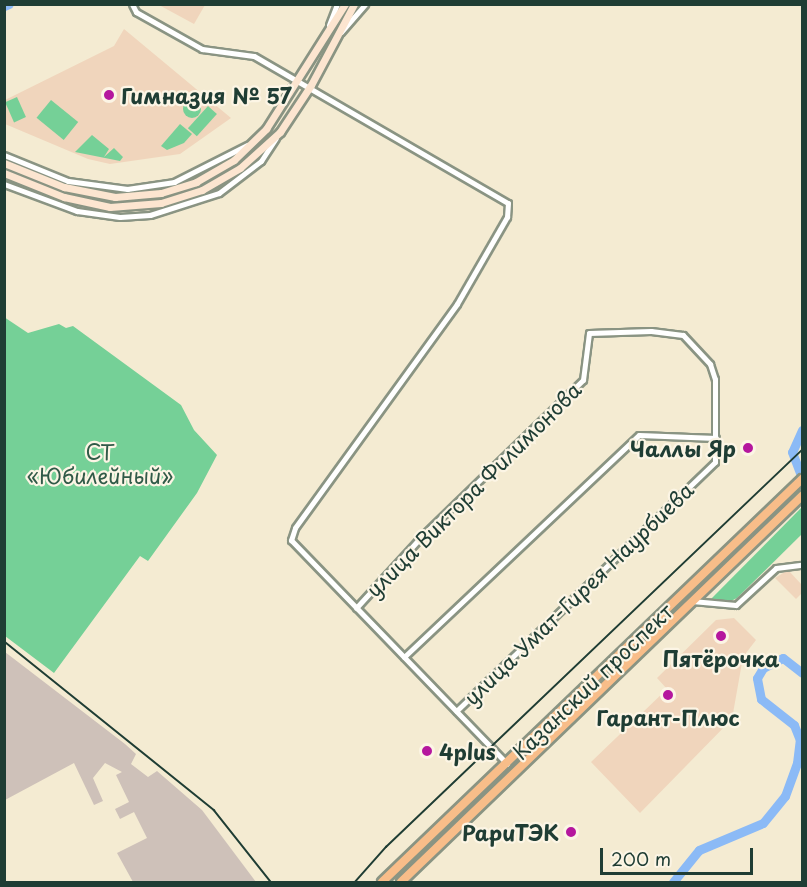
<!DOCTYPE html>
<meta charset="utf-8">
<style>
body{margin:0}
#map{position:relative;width:807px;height:887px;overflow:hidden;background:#f4ebd2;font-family:"Playpen Sans",sans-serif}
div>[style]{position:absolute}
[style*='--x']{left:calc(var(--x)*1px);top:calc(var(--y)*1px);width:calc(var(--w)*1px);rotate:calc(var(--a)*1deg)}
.built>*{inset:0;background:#f0d5bc}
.industrial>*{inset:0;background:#cec1b9}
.green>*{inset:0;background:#75d097;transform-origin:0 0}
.round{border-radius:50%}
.river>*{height:9px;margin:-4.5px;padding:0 4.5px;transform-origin:4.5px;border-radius:4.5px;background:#8bbaf6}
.roads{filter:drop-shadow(2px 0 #8a9483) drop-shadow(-2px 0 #8a9483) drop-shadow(0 2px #8a9483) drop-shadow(0 -2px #8a9483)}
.street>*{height:5px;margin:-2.5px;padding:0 2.5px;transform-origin:2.5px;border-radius:2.5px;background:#fff}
.secondary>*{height:7px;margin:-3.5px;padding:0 3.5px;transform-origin:3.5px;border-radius:3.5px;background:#fce5d0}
.primary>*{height:8px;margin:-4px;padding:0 4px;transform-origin:4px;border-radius:4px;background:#f8bd89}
.tram>*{height:1.5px;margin:-0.75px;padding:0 0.75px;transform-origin:0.75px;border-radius:0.75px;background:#1f3d34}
.rail>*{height:1.5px;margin:-0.75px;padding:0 0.75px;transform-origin:0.75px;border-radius:0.75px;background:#1f3d34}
.dots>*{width:16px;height:16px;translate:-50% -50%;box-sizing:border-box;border:3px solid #fcf5e5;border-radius:50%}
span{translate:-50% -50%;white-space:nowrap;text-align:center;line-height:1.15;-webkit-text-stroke:4.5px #fcf5e5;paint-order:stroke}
.poi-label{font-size:21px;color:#1f3d34;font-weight:700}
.left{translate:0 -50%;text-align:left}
.right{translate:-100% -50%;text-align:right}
.park-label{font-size:21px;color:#305a48}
.street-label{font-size:21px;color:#1f3d34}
.frame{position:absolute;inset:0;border:6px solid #1f3d34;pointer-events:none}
.scale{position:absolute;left:600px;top:848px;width:153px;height:27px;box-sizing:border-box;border:3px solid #1f3d34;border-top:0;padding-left:8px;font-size:18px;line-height:21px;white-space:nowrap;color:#1f3d34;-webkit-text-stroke:4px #fcf5e5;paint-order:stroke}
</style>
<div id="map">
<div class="built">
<i style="clip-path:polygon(159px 5px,205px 4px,205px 5px,194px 24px)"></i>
<i style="clip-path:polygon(124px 29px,231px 118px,180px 154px,110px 164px,88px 159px,5px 124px,5px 100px,114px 46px)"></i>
<i style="clip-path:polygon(788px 570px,802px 585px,802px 593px,796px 599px,775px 578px)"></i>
<i style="clip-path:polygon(734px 618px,756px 640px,743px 657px,732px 719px,640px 813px,591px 762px,667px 689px,657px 678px,716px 620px)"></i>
</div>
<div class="industrial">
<i style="clip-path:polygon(5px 652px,125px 744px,136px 754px,131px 764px,148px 777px,157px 771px,202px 810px,256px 882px,133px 882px,117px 853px,147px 838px,134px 812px,120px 819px,115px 809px,129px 802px,116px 775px,122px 772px,105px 763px,93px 778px,103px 801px,94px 805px,74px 763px,5px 800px)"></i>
</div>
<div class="green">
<i style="left:17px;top:97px;width:22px;height:13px;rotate:66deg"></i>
<i class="round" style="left:183px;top:100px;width:18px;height:18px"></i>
<i style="left:51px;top:100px;width:35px;height:23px;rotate:39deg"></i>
<i style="left:208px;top:106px;width:12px;height:30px;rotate:42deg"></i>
<i style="clip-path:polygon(180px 124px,192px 134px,184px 143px,167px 150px,161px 146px)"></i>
<i style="clip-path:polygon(92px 135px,109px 149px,104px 157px,114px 148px,123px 157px,120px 161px,75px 152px)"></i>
<i style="clip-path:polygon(4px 317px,28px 333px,59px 324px,66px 328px,73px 326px,181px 405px,194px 430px,217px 455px,197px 493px,148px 561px,140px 556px,54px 673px,5px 636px)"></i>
<i style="clip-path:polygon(802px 507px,802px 534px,737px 598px,727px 603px,711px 599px)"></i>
<i style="clip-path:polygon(768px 519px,733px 554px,405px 871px,429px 845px)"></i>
</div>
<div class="river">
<i style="--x:4;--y:6;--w:5;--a:-22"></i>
<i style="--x:802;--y:430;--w:24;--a:114"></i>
<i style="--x:792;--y:452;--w:28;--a:69"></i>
<i style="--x:673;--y:882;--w:41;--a:-50.9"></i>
<i style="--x:699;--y:850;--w:69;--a:-22.9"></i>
<i style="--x:763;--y:823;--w:35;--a:-51"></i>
<i style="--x:785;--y:796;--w:35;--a:-70"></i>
<i style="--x:797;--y:763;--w:23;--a:-83"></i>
<i style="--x:800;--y:740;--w:16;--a:-112"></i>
<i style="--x:794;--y:725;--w:42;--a:-141.8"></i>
<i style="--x:761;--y:699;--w:21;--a:-101"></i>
<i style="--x:757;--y:678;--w:12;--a:-59"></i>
<i style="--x:763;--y:668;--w:22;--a:-27"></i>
<i style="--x:783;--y:658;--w:24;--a:38"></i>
</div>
<div class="roads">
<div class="street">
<i style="--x:132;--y:4;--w:9;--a:63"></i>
<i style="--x:136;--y:12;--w:76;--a:29.3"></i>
<i style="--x:202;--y:49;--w:52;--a:7.7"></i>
<i style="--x:254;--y:56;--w:293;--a:30.1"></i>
<i style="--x:508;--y:203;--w:14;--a:94"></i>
<i style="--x:507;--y:217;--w:100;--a:119.9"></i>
<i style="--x:457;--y:304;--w:276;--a:125.9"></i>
<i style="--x:295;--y:528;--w:13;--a:108"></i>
<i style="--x:291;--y:540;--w:311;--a:46"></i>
<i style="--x:329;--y:25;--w:22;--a:-69"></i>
<i style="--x:341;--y:32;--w:37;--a:-49"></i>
<i style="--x:4;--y:155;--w:69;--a:22.1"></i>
<i style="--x:68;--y:181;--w:60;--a:7.7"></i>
<i style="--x:127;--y:189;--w:48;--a:-8.5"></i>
<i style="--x:174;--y:182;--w:82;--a:-26.9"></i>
<i style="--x:4;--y:184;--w:78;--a:20.3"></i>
<i style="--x:77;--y:211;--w:43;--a:7.9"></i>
<i style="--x:120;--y:217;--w:30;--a:-4"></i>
<i style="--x:150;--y:215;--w:72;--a:-17.7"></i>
<i style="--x:219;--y:193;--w:53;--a:-37.3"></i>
<i style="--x:261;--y:161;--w:27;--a:-57"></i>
<i style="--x:692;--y:601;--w:44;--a:5.2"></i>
<i style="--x:736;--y:605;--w:54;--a:-42.8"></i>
<i style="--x:776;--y:568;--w:26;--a:-7"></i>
<i style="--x:356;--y:608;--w:99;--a:-47.5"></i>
<i style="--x:423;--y:535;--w:223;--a:-44.1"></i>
<i style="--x:583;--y:380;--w:47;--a:-82.7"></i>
<i style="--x:589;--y:333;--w:62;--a:-1.8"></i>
<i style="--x:651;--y:331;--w:32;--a:7"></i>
<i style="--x:683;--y:335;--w:40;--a:47"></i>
<i style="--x:710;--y:364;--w:16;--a:72"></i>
<i style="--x:715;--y:379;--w:83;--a:90"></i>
<i style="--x:715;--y:462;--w:359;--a:136.1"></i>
<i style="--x:404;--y:657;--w:323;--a:-43.4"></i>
<i style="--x:639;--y:435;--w:77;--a:2.2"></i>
</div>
<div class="secondary">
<i style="--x:4;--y:163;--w:65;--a:21.8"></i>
<i style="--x:64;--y:187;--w:52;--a:11.1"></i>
<i style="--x:115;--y:197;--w:46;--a:-5"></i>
<i style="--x:161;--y:193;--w:37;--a:-17"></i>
<i style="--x:196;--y:182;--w:44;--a:-30.1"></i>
<i style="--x:234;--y:160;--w:45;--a:-44.1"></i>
<i style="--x:266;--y:129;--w:148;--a:-57.7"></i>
<i style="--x:4;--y:173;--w:65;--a:21.8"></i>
<i style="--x:64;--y:197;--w:47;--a:12.3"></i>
<i style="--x:110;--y:207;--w:51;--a:-4.5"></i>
<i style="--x:161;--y:203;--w:43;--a:-17.6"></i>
<i style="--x:202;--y:190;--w:44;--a:-30.1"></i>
<i style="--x:240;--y:168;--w:54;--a:-42"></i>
<i style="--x:280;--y:132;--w:56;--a:-56.6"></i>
<i style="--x:311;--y:85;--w:92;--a:-62"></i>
</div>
<div class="primary">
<i style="--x:382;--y:882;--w:582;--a:-43.82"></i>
<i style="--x:401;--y:882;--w:557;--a:-43.91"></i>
</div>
</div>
<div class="tram">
<i style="--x:355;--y:882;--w:47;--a:-48.5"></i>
<i style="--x:386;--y:847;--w:575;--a:-43.66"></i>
</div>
<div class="rail">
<i style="--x:4;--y:641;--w:270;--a:38.8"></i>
<i style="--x:214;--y:810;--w:92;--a:51.6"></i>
</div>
<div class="dots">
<i style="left:109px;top:95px;background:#b5179e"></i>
<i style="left:748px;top:448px;background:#b5179e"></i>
<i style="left:721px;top:636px;background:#b5179e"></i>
<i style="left:668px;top:695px;background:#b5179e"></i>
<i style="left:427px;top:751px;background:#b5179e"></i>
<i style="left:571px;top:832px;background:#b5179e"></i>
</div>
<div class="poi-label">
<span class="left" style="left:121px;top:95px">Гимназия № 57</span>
<span class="right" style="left:736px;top:448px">Чаллы Яр</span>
<span style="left:721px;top:658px">Пятёрочка</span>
<span style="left:668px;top:717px">Гарант-Плюс</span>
<span class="left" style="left:439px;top:751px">4plus</span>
<span class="right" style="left:559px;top:832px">РариТЭК</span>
</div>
<div class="park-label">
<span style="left:100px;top:463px">СТ<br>«Юбилейный»</span>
</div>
<div class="street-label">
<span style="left:473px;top:489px;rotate:-45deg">улица Виктора Филимонова</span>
<span style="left:578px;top:593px;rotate:-44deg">улица Умат-Гирея Наурбиева</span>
<span style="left:592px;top:681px;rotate:-44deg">Казанский проспект</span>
</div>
<div class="frame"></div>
<div class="scale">200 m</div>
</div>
